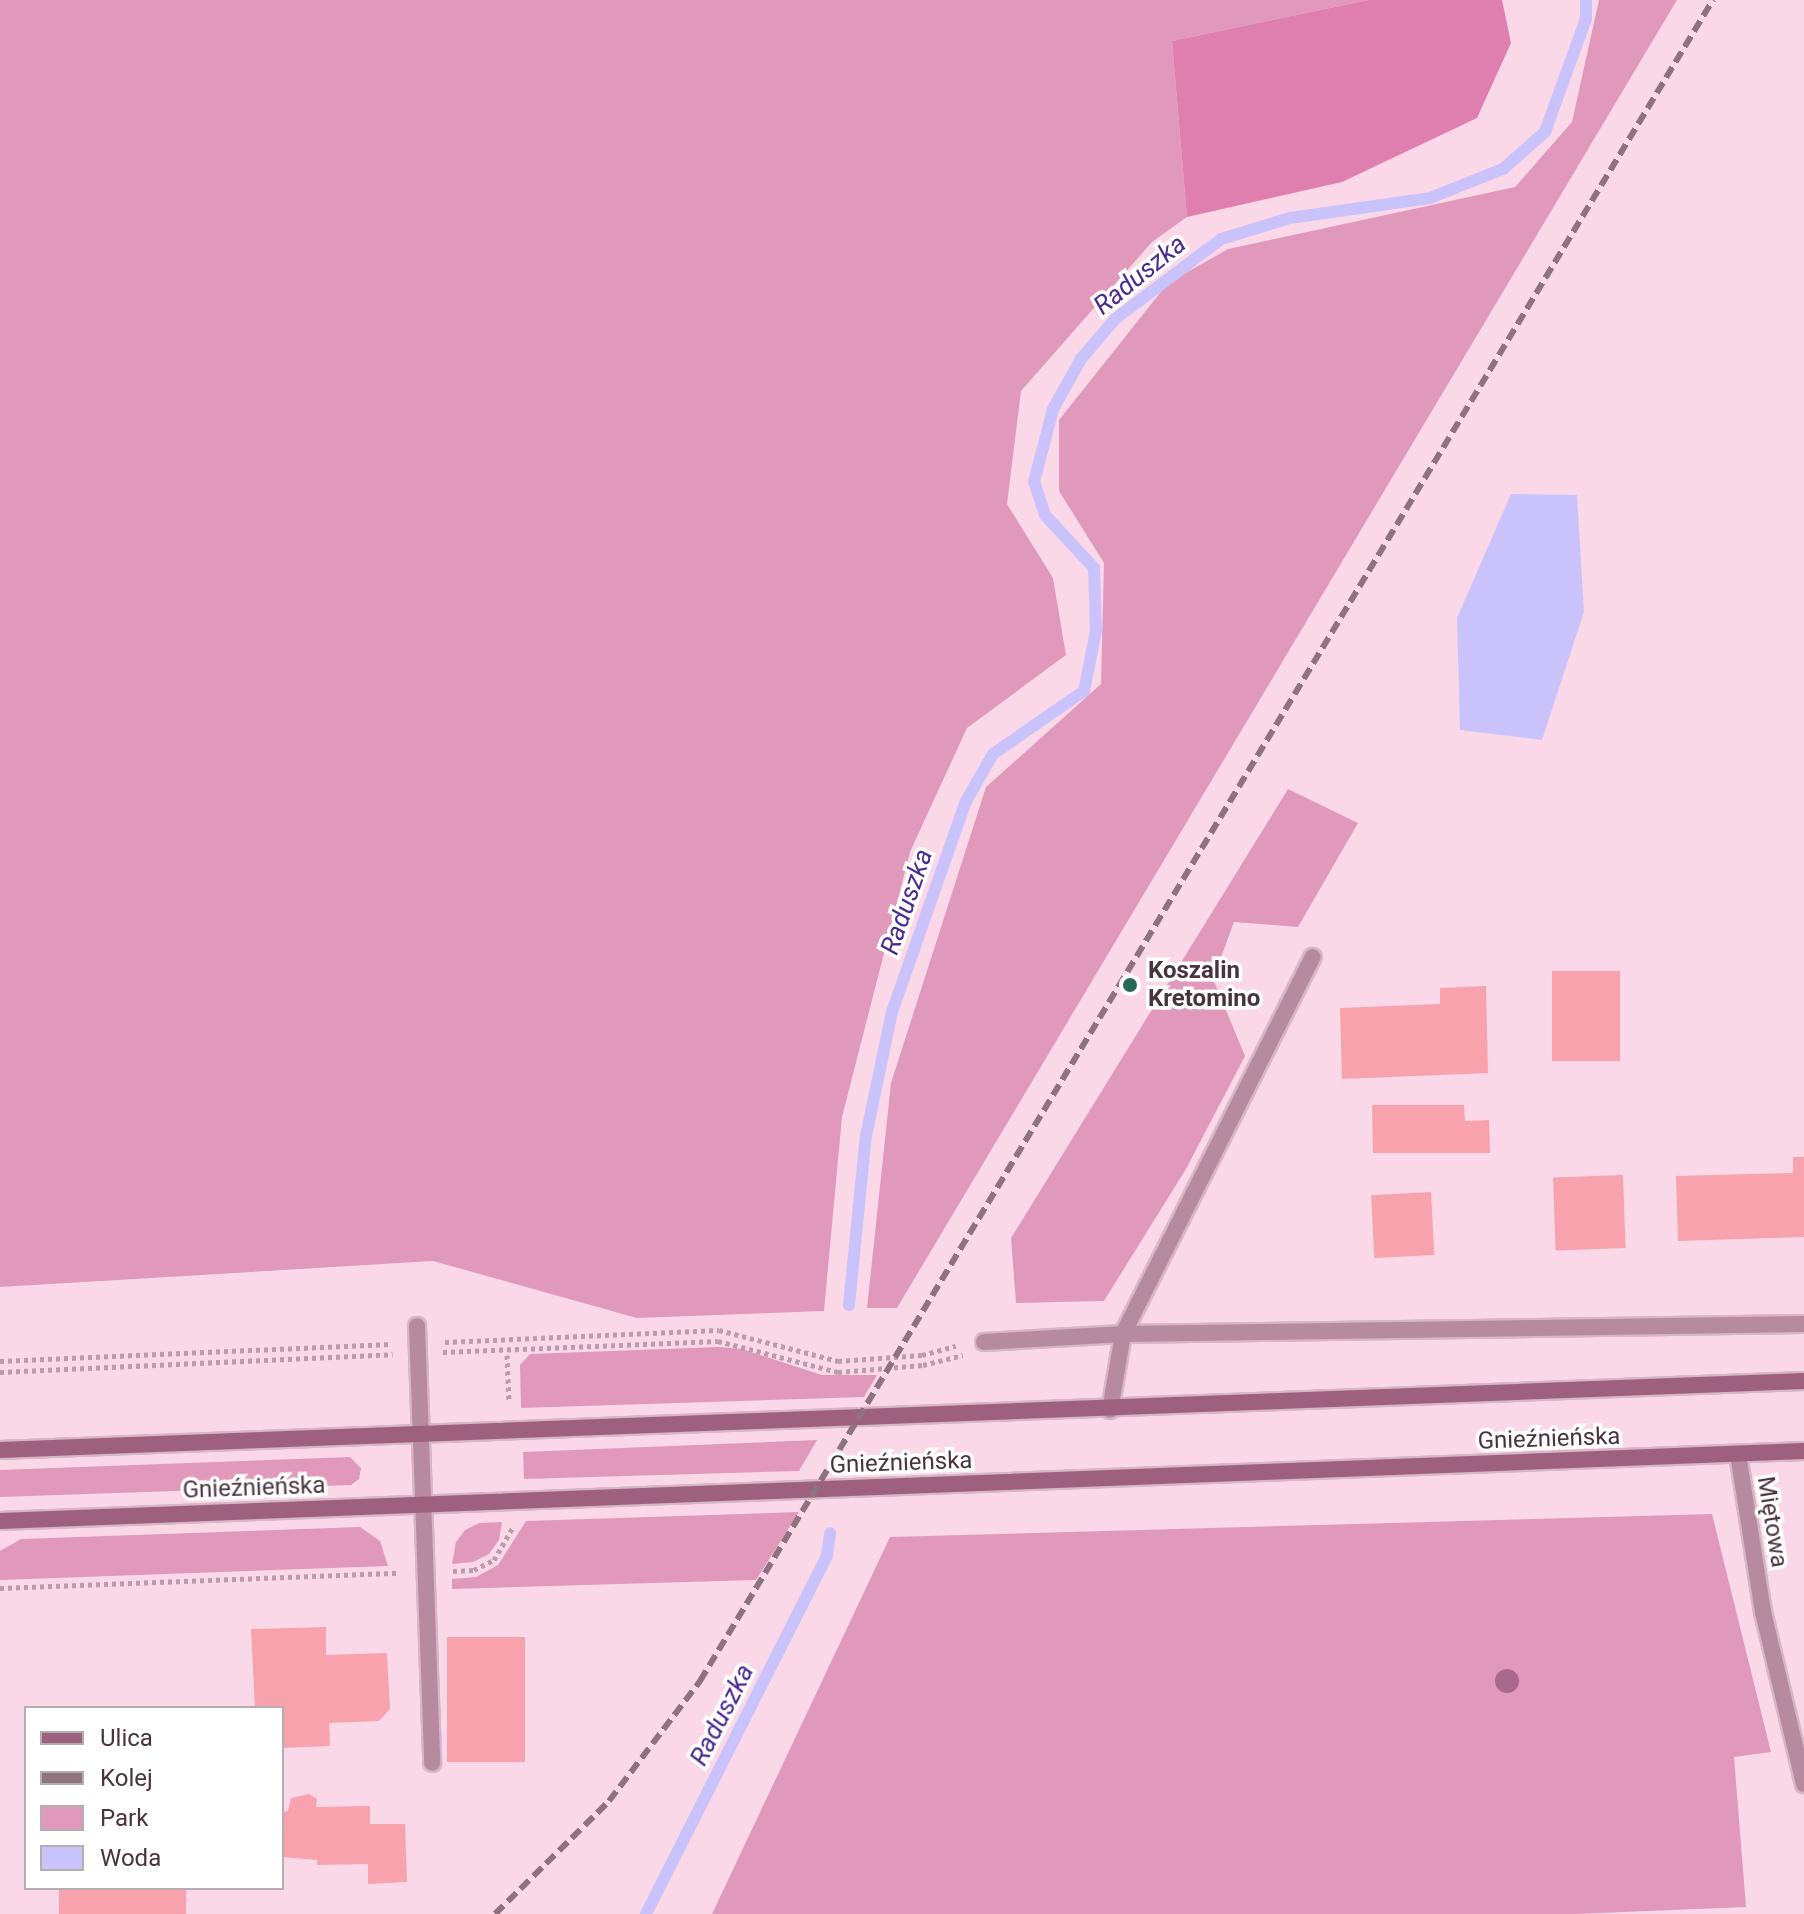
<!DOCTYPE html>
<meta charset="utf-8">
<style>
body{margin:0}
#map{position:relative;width:1804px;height:1914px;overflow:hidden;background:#fbd8e7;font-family:Roboto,sans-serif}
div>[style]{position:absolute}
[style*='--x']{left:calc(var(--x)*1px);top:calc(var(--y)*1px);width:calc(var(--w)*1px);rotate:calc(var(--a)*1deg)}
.green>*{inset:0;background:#e199bb}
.forest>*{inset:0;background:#de7fae}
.water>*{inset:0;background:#cac3fb}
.stream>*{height:12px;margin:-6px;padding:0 6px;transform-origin:6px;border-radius:6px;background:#cac3fb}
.building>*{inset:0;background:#f8a2ae;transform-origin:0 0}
.path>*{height:5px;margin-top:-2.5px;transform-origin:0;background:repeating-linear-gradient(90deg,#bb9ca9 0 4px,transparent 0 8px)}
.roads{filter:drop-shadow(2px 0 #d7b7c5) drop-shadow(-2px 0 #d7b7c5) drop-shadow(0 2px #d7b7c5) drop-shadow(0 -2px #d7b7c5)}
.service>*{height:16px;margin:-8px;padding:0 8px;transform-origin:8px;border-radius:8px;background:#b68b9f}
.minor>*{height:16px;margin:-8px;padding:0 8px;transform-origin:8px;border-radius:8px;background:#b68b9f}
.secondary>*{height:16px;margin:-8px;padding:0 8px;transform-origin:8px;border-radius:8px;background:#9d607d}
.rail>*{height:6px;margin-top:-3px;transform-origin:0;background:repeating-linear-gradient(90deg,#8e737f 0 12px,transparent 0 18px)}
.trees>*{width:24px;height:24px;margin:-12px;border-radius:50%;background:#a8698c}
.dots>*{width:22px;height:22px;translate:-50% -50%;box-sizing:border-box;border:4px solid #fff;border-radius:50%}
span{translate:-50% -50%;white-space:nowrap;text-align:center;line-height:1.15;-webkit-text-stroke:7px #fff;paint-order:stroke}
.poi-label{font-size:24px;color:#49333d;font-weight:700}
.left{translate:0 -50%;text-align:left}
.street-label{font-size:24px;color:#49333d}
.water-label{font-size:26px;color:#482a91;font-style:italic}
.legend{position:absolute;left:24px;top:1706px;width:260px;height:184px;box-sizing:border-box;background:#fff;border:2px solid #b6adb1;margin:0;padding:10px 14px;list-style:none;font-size:24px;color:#49333d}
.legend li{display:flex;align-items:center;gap:16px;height:40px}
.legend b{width:40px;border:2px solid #b6adb1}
</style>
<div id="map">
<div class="green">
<i style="clip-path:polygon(0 0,1368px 0,1172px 41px,1187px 217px,1152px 242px,1021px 391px,1007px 504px,1053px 578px,1066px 655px,967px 728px,910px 852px,842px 1117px,824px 1311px,637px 1318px,433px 1261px,0 1287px)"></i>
<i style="clip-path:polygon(1599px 0,1677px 0,897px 1308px,867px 1308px,891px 1083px,986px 787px,1101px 684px,1104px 563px,1059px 491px,1059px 420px,1168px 283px,1228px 249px,1515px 187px,1572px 122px)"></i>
<i style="clip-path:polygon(1288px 789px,1358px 823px,1298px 927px,1234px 922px,1213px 979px,1245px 1056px,1186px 1169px,1104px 1301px,1016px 1303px,1011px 1238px)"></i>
<i style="clip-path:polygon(718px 1347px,742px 1349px,822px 1375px,877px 1375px,864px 1397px,521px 1408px,520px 1365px,530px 1354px)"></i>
<i style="clip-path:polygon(817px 1440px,799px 1471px,524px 1479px,523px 1452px)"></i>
<i style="clip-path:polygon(350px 1457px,361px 1468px,359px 1479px,351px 1485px,0 1497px,0 1470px)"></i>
<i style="clip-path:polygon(799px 1512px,756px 1580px,452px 1589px,452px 1579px,476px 1577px,498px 1565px,526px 1521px)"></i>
<i style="clip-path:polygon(1712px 1514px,1771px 1752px,1734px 1757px,1746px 1907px,1575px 1914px,712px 1914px,890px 1537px)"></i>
<i style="clip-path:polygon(502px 1522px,499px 1540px,489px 1554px,473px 1562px,452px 1564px,456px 1542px,465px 1530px,479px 1523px)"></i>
<i style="clip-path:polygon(360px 1527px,380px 1541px,388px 1566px,0 1580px,0 1551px,21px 1539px)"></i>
</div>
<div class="forest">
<i style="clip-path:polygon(1368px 0,1502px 0,1511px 43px,1477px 118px,1342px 182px,1187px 217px,1172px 41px)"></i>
</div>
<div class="water">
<i style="clip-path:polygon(1511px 494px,1577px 495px,1584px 612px,1542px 740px,1460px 730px,1457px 618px)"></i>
</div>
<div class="stream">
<i style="--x:849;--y:1305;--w:170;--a:-84.3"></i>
<i style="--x:866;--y:1136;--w:127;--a:-78.2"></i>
<i style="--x:892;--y:1012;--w:221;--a:-70.7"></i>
<i style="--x:965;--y:803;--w:56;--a:-60.3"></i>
<i style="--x:993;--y:754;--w:111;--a:-34.7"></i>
<i style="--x:1084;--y:691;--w:61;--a:-78.7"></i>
<i style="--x:1096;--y:631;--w:63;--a:-91.8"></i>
<i style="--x:1094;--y:568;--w:72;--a:-132.8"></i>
<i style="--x:1045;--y:515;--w:35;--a:-108"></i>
<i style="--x:1034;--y:482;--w:75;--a:-75.4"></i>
<i style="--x:1053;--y:409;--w:57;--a:-60.8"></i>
<i style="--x:1081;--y:359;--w:52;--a:-49.6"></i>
<i style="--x:1115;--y:319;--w:133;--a:-37"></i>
<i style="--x:1221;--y:239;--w:72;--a:-16.9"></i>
<i style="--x:1290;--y:218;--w:141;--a:-8.1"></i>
<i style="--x:1430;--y:198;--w:79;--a:-21.7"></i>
<i style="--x:1503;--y:169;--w:56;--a:-41.4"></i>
<i style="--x:1545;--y:132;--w:120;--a:-70.1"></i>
<i style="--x:1586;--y:19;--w:19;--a:-90"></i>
<i style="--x:646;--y:1914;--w:402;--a:-63.2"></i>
<i style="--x:827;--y:1555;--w:22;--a:-82"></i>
</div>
<div class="building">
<i style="left:1552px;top:971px;width:68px;height:90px"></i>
<i style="clip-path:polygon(1486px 986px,1488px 1073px,1342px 1079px,1340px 1008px,1440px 1004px,1440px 988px)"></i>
<i style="clip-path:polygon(1372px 1105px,1464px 1105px,1465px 1121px,1489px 1120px,1490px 1153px,1373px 1153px)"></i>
<i style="clip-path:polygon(1793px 1157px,1804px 1157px,1804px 1237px,1678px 1241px,1676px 1176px,1793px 1173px)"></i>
<i style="left:1623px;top:1175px;width:73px;height:70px;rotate:88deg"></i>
<i style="left:1431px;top:1192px;width:63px;height:60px;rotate:87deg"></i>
<i style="clip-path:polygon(326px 1627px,326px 1655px,387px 1653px,390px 1709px,379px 1721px,329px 1723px,330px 1746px,282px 1748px,282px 1708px,255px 1708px,251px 1629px)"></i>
<i style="left:525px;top:1637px;width:125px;height:78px;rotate:90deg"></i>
<i style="clip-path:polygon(309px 1794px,317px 1799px,316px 1807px,370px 1806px,370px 1824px,405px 1824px,407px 1882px,368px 1884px,368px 1864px,317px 1865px,317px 1860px,282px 1857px,282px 1812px,288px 1811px,291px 1798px)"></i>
<i style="left:59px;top:1888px;width:127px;height:26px"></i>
</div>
<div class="path">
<i style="--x:445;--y:1342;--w:274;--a:-2.5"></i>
<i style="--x:719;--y:1330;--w:123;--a:14.6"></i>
<i style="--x:838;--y:1361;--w:84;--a:-4.1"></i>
<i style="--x:922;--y:1355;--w:35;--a:-15"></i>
<i style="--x:443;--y:1352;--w:275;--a:-2.3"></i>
<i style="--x:718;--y:1341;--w:124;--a:14.5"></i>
<i style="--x:838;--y:1372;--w:85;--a:-4.7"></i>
<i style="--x:923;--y:1365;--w:41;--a:-14"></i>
<i style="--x:507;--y:1355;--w:47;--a:87.6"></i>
<i style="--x:0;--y:1361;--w:391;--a:-2.5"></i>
<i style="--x:0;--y:1372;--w:393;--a:-2.6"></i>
<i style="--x:453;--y:1571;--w:21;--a:-3"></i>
<i style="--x:474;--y:1570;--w:22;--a:-27"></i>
<i style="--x:494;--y:1560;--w:38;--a:-60"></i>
<i style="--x:0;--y:1588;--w:399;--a:-2.2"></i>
</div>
<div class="roads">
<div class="service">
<i style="--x:417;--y:1326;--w:437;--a:88"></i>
<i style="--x:984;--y:1342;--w:139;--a:-3.3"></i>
</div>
<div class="minor">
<i style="--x:1123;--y:1334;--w:681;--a:-0.84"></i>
<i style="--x:1110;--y:1410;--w:77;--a:-80.3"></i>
<i style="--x:1123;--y:1334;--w:422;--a:-63.3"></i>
<i style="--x:1738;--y:1454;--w:160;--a:81"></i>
<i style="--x:1763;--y:1612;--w:177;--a:76.6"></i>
</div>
<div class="secondary">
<i style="--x:0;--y:1450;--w:1805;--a:-2.19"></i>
<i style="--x:0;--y:1521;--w:1805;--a:-2.22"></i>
</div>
</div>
<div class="rail">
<i style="--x:495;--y:1914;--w:161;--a:-44.7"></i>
<i style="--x:609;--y:1801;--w:151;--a:-52.8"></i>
<i style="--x:700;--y:1681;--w:1963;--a:-58.93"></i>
</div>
<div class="trees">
<i style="left:1507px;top:1681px"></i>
</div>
<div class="dots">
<i style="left:1130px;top:985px;background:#296854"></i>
</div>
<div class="poi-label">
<span class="left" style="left:1148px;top:985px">Koszalin<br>Kretomino</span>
</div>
<div class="street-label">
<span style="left:1549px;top:1439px;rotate:-2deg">Gnieźnieńska</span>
<span style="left:901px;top:1463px;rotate:-2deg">Gnieźnieńska</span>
<span style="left:254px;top:1488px;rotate:-2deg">Gnieźnieńska</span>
<span style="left:1772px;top:1522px;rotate:81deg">Miętowa</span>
</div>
<div class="water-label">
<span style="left:1140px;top:275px;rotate:-39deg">Raduszka</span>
<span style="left:907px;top:902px;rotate:-71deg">Raduszka</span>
<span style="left:722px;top:1715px;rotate:-63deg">Raduszka</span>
</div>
<ul class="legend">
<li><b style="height:10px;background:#9d607d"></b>Ulica</li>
<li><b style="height:10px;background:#8e737f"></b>Kolej</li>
<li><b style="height:22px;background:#e199bb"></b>Park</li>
<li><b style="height:22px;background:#cac3fb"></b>Woda</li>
</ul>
</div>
